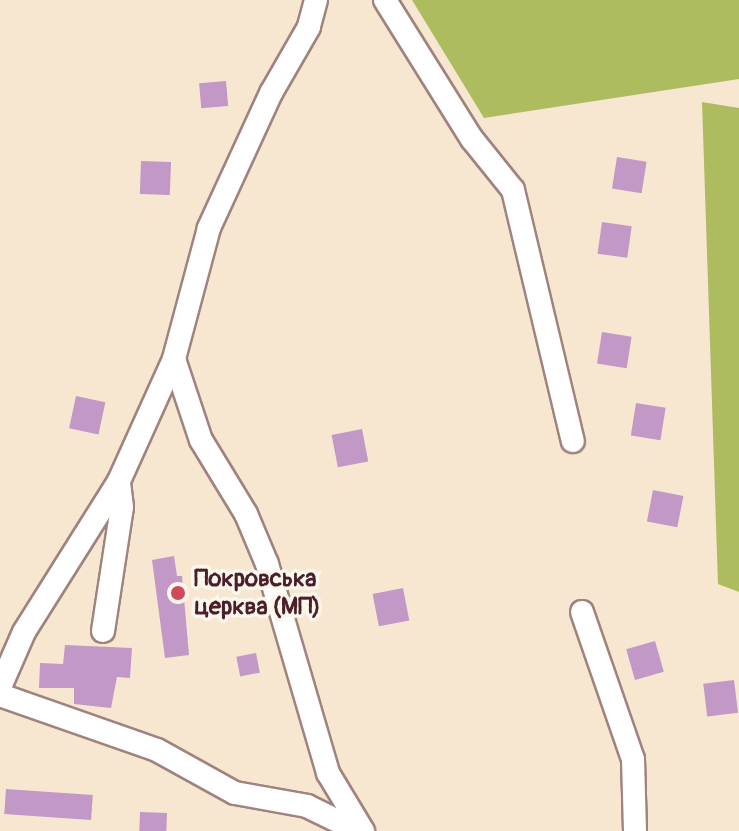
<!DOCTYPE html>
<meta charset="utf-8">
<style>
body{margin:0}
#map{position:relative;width:739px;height:831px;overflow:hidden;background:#f7e7d0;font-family:Pangolin,sans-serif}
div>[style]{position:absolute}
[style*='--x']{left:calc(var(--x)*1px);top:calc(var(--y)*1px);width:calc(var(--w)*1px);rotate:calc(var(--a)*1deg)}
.green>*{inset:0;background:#adbc5f}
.building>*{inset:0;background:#c198c6;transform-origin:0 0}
.roads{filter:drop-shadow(2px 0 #a0837e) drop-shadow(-2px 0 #a0837e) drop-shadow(0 2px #a0837e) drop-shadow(0 -2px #a0837e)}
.minor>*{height:22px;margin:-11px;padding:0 11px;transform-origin:11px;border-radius:11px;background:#fff}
.dots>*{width:22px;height:22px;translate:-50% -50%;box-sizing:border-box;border:4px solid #fbf7ec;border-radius:50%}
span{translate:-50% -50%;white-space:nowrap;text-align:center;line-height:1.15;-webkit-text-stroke:7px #fbf7ec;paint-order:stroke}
.poi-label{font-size:24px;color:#4a1f2b;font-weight:700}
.left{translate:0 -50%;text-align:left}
</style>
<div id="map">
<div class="green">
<i style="clip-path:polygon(412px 0,739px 0,739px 79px,484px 118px)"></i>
<i style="clip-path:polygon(702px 102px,739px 108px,739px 592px,718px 584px)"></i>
</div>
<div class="building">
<i style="left:226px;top:81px;width:25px;height:27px;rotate:85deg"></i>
<i style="left:617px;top:157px;width:30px;height:32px;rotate:9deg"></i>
<i style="left:141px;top:161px;width:30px;height:33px;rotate:2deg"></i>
<i style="left:602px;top:222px;width:30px;height:32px;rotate:8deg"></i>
<i style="left:602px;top:332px;width:30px;height:32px;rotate:9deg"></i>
<i style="left:76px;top:396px;width:30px;height:33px;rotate:12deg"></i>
<i style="left:636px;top:403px;width:30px;height:33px;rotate:9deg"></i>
<i style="left:362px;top:429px;width:33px;height:31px;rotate:79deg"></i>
<i style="left:653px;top:490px;width:31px;height:32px;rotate:11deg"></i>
<i style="clip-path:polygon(174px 556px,177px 576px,182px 576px,189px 655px,165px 658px,152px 560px)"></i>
<i style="left:403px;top:588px;width:33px;height:31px;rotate:79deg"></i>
<i style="left:655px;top:641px;width:32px;height:30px;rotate:74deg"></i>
<i style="clip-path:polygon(65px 645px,132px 648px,130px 678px,117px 677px,111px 708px,74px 704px,74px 688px,39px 688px,40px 663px,63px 664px)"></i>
<i style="left:256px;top:653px;width:20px;height:20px;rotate:79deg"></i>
<i style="left:734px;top:680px;width:33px;height:31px;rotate:83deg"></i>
<i style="left:6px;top:789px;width:87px;height:25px;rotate:4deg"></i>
<i style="left:140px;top:812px;width:27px;height:19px;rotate:2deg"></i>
</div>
<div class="roads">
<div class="minor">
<i style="--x:316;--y:0;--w:28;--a:105"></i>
<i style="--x:309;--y:27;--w:76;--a:119.9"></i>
<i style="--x:271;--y:93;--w:149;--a:114.7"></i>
<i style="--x:209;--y:228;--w:136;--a:105"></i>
<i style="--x:174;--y:359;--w:85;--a:71.6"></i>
<i style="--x:201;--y:440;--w:87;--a:58.7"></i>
<i style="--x:246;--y:514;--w:54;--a:67.2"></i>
<i style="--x:267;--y:564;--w:218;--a:73.7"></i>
<i style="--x:328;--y:773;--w:68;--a:58.9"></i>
<i style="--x:385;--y:0;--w:164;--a:58"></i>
<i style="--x:472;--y:139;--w:65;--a:51.2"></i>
<i style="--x:513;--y:190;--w:258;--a:76.6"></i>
<i style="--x:582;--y:612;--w:156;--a:70.9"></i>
<i style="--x:633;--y:759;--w:72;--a:88.4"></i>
<i style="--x:103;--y:631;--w:125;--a:-81.3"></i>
<i style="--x:122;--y:507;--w:26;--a:-97"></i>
<i style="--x:0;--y:687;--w:60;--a:-66.4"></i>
<i style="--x:24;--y:632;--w:178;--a:-57.8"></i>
<i style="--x:119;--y:481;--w:134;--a:-65.7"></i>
<i style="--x:0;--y:695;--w:166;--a:19.3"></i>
<i style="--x:157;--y:750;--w:89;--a:28.9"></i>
<i style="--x:235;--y:793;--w:73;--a:10.2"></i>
<i style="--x:307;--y:806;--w:57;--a:26.1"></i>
</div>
</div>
<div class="dots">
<i style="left:178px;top:593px;background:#d1495b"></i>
</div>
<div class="poi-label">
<span class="left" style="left:194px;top:593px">Покровська<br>церква (МП)</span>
</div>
</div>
